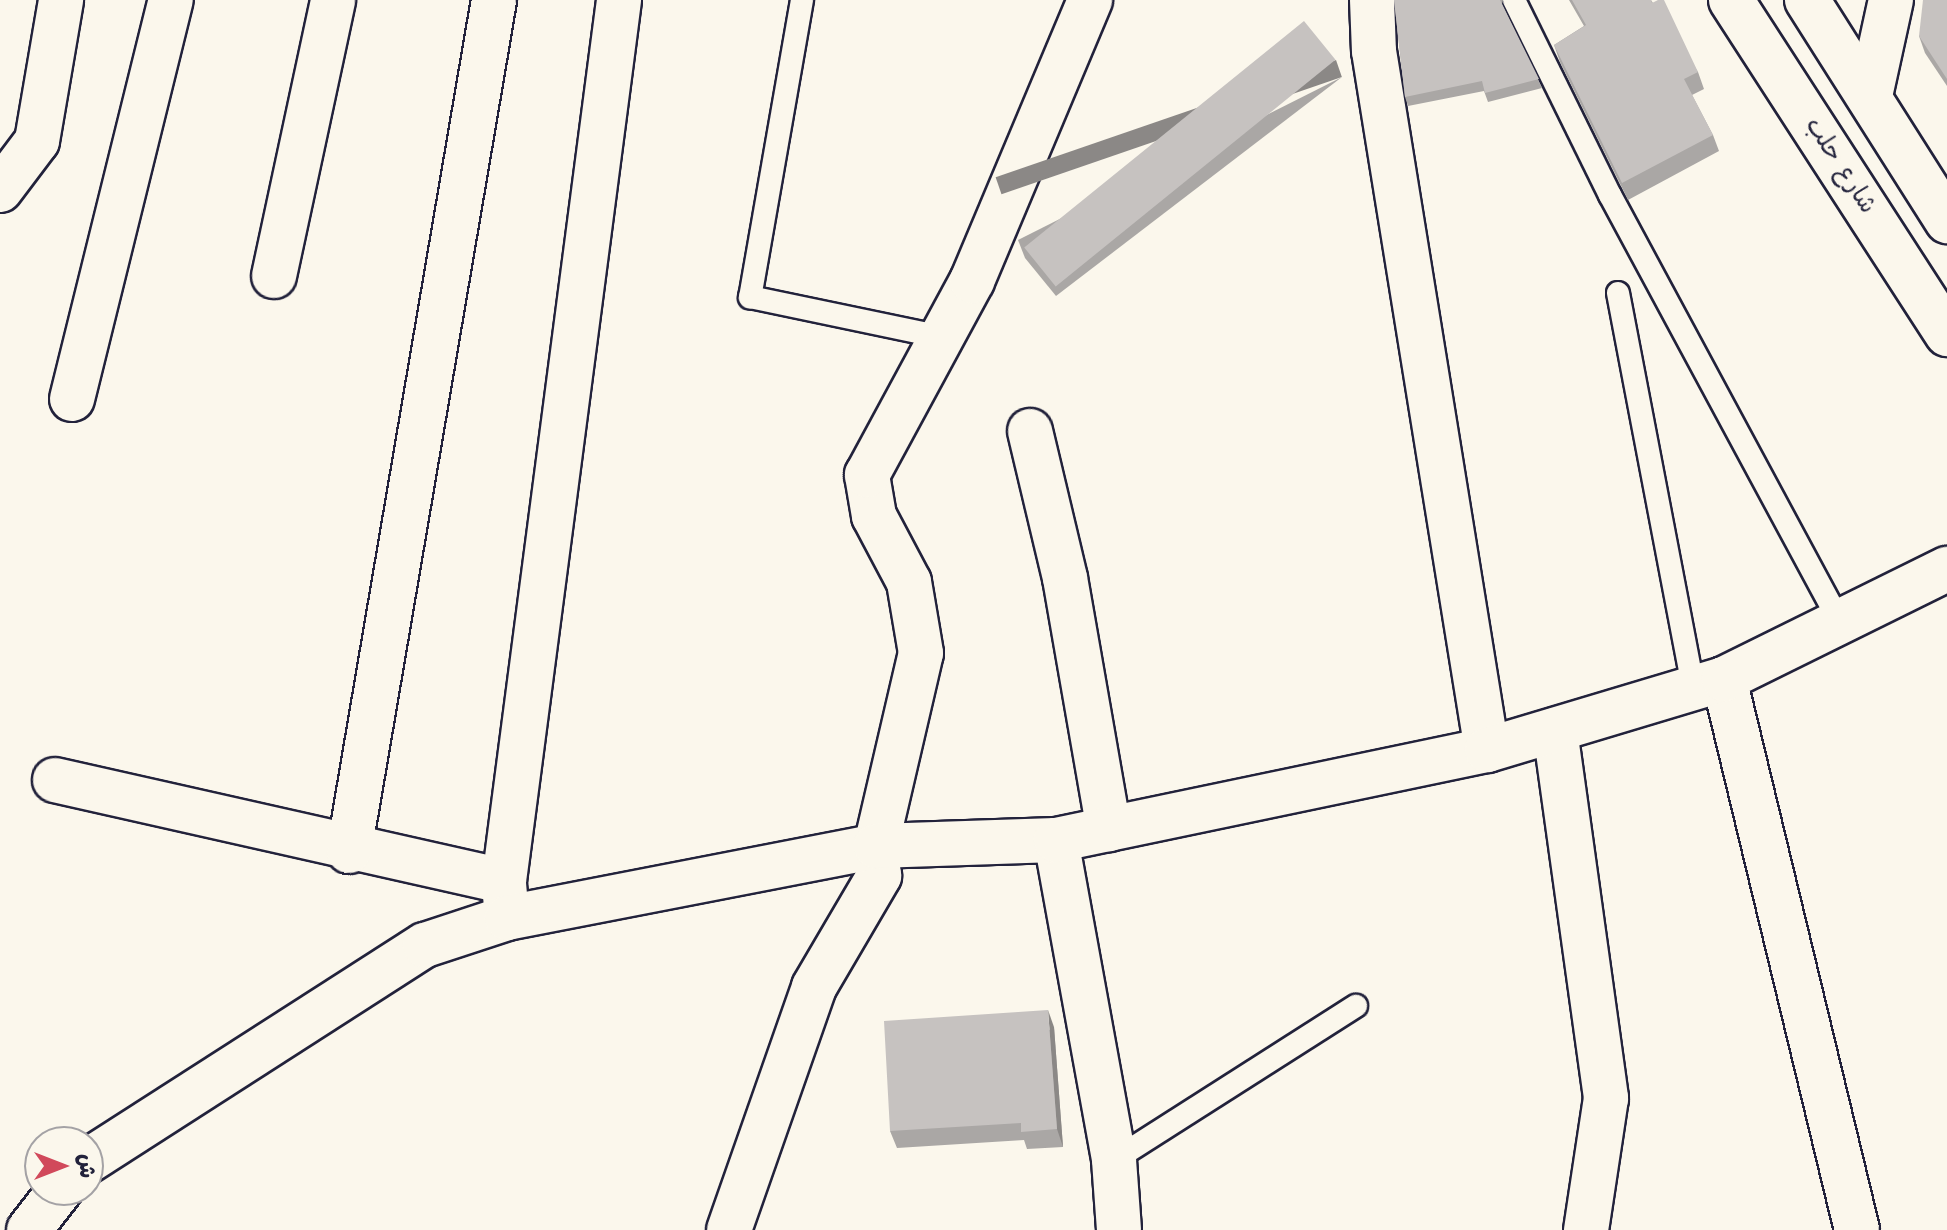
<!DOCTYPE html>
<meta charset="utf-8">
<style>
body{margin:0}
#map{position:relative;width:1947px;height:1230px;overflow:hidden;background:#fbf7ec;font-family:"Architects Daughter","Playpen Sans Arabic",sans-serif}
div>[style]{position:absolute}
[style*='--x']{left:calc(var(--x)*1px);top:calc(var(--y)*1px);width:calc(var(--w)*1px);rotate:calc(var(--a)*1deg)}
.roads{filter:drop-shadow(2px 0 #22223b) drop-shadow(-2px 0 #22223b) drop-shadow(0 2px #22223b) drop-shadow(0 -2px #22223b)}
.lane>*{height:22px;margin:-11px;padding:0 11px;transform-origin:11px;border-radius:11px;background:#fbf7ec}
.street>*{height:44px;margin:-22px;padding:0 22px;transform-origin:22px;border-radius:22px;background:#fbf7ec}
.secondary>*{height:44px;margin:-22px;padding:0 22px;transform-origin:22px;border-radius:22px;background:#fbf7ec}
.primary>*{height:44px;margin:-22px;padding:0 22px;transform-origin:22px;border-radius:22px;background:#fbf7ec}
.wall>*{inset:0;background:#aaa7a5}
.shaded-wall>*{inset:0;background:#8b8886;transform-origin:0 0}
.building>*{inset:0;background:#c6c2c0;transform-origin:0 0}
span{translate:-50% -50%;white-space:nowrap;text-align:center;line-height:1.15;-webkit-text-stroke:7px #fbf7ec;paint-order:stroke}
.street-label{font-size:24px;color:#22223b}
.north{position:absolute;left:24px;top:1126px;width:80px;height:80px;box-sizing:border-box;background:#fbf7ec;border:2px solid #a4a2a5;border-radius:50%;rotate:90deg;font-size:22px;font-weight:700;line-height:32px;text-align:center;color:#22223b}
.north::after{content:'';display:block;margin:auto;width:28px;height:36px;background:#d1495b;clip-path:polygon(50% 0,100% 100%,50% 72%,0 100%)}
</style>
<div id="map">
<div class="roads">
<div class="lane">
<i style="--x:802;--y:0;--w:302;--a:99.9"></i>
<i style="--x:750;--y:297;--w:195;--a:11.8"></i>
<i style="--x:1514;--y:0;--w:217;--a:63.8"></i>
<i style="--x:1610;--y:195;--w:484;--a:61.7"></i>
<i style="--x:1618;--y:293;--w:402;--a:79.2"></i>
<i style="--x:1114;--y:1160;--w:287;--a:-32.5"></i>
</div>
<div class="street">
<i style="--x:1372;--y:0;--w:51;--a:87.8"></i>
<i style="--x:1374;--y:51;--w:708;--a:80.82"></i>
<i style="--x:1870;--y:96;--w:98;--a:-77.7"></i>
<i style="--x:0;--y:190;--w:61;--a:-52.9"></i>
<i style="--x:37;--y:141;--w:143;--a:-80.3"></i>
<i style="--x:274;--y:276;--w:282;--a:-77.9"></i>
<i style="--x:72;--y:399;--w:411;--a:-76.1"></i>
<i style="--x:1030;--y:431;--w:151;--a:76.6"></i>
<i style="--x:1065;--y:578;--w:255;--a:80.1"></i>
<i style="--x:1724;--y:679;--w:567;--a:76.43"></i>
<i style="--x:1555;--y:730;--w:372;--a:82.1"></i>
<i style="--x:1606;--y:1098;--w:134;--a:98.6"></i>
<i style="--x:55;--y:780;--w:460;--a:12.7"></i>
<i style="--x:349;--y:851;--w:863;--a:-80.33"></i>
<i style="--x:507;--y:918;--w:37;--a:-95"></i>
<i style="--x:504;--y:881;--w:888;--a:-82.56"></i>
<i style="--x:729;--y:1230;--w:257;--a:-70.7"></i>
<i style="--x:814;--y:987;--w:129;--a:-59.6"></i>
<i style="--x:879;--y:876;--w:30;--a:-96"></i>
<i style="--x:876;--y:846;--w:198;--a:-76.9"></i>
<i style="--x:921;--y:653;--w:72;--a:-99.6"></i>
<i style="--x:909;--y:582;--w:75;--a:-117.9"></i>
<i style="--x:874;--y:516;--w:42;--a:-99.7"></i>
<i style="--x:867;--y:475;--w:221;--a:-61.6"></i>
<i style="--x:972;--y:281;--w:305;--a:-67.2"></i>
</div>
<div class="secondary">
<i style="--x:1056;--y:840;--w:325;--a:79.7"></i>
<i style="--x:1114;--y:1160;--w:70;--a:85.9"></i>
<i style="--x:88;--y:1161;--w:400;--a:-32.7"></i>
<i style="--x:425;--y:945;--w:86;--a:-18.2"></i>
<i style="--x:507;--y:918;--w:376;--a:-11"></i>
<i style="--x:876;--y:846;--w:180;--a:-1.9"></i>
<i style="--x:1056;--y:840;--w:440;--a:-11.8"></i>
<i style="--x:1487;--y:750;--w:247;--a:-16.7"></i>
<i style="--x:1724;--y:679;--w:249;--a:-26.3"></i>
<i style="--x:29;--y:1230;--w:51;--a:-52.2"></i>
</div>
<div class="primary">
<i style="--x:1731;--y:0;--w:398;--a:57.1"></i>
<i style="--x:1807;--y:0;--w:262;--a:57.6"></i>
</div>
</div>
<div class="wall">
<i style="clip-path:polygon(1394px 0,1503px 0,1502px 4px,1542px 88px,1488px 102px,1484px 91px,1408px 106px,1405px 97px)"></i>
<i style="clip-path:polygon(1569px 0,1651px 0,1698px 72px,1704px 89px,1692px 95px,1713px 135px,1719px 151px,1628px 200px,1560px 62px,1554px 45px,1584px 26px)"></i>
<i style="clip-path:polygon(1947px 0,1947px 86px,1925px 53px,1919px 36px)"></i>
<i style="clip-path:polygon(1342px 77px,1056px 296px,1025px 258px,1018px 240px)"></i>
<i style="clip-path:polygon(1054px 1027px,1063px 1147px,1027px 1149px,1024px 1140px,897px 1148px,890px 1131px)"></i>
</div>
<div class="shaded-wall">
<i style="left:1336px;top:60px;width:18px;height:360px;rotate:71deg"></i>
<i style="clip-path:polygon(1048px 1010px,1054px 1027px,1063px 1147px,1057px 1129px)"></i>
</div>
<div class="building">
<i style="clip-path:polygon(1394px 0,1500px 0,1539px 79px,1485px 93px,1482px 81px,1405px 97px)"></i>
<i style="clip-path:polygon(1572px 0,1651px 0,1652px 3px,1658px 0,1664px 0,1698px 72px,1684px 79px,1713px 135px,1622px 183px,1554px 45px,1586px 25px)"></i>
<i style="clip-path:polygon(1923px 0,1947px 0,1947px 79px,1919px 36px)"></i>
<i style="left:1304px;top:21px;width:50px;height:360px;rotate:51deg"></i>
<i style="clip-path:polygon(1048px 1010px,1057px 1129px,1021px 1132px,1021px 1123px,890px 1131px,884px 1021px)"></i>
</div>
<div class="street-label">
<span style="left:1840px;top:166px;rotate:57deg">شارع حلب</span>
</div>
<div class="north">ش</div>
</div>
